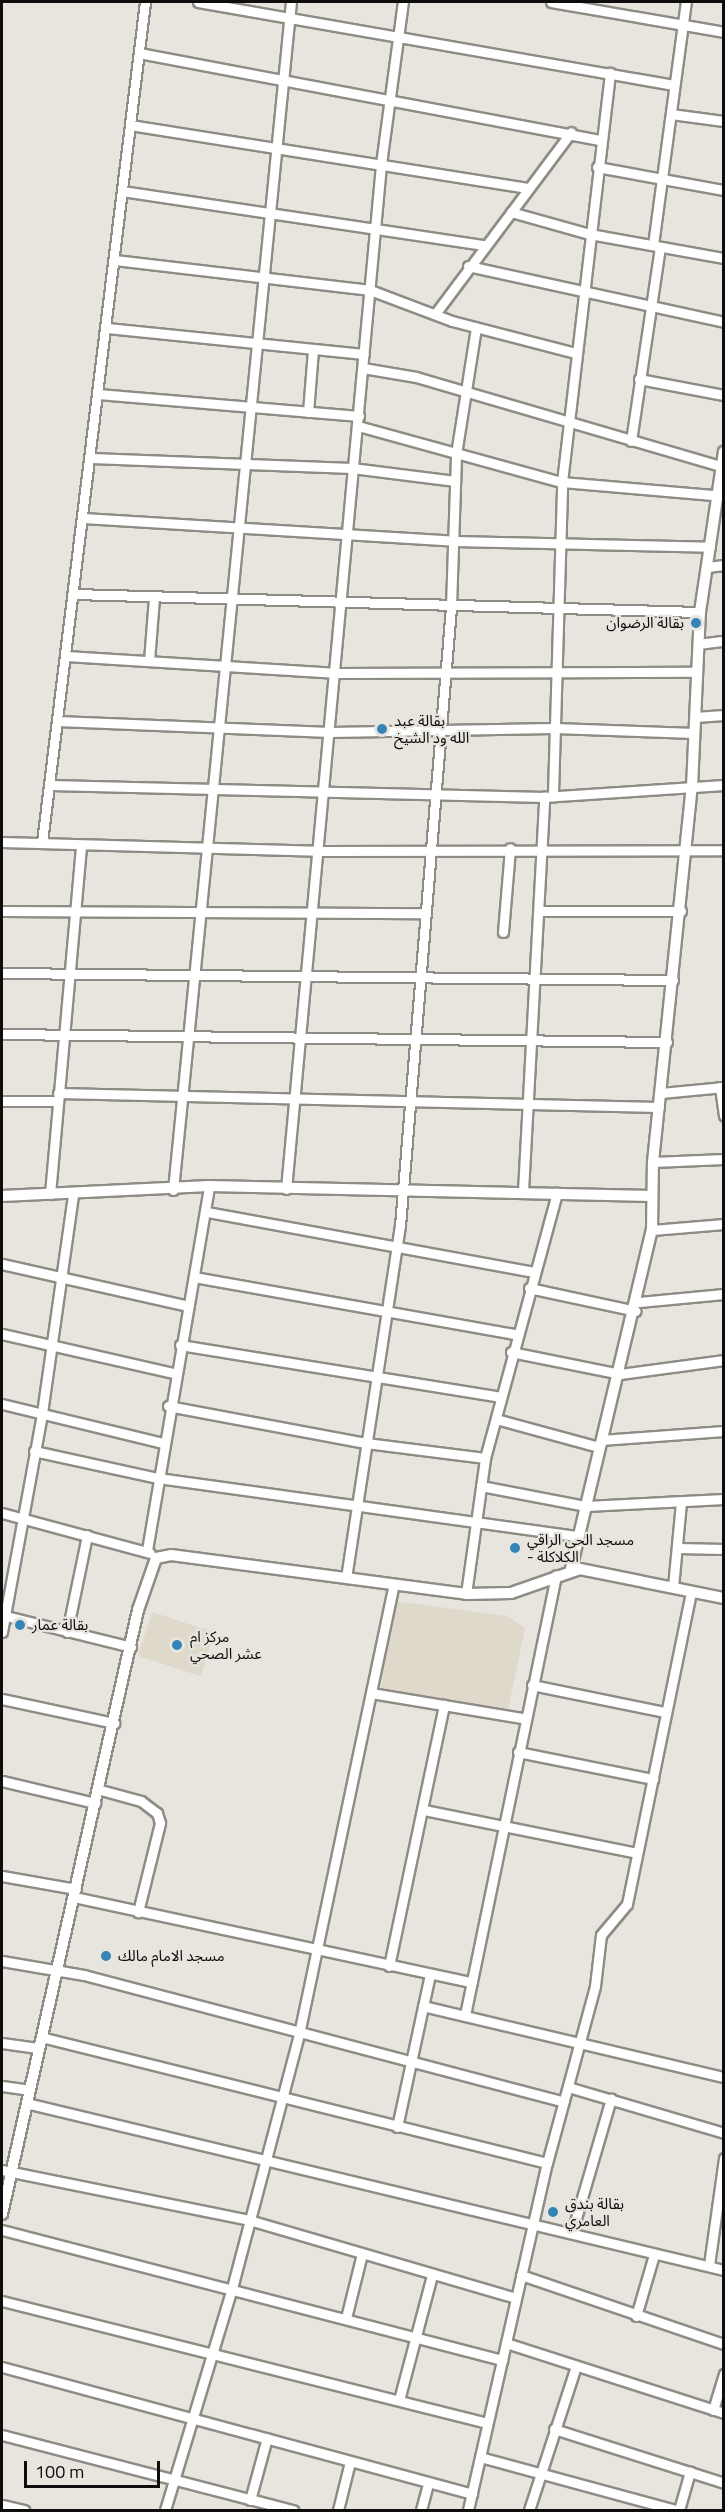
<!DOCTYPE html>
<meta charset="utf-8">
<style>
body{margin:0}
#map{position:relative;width:725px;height:2512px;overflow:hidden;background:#e7e5de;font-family:"Titillium Web","Noto Sans Arabic",sans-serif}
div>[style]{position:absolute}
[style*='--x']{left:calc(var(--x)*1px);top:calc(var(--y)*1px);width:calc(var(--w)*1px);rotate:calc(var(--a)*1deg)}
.built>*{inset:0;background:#ded9cb;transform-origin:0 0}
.roads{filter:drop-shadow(2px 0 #8e8c85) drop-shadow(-2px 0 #8e8c85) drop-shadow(0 2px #8e8c85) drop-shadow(0 -2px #8e8c85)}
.minor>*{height:9px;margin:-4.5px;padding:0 4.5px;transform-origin:4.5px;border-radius:4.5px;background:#fff}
.tertiary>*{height:10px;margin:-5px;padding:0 5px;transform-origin:5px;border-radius:5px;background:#fff}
.dots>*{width:16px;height:16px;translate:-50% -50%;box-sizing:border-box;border:3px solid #e7e5de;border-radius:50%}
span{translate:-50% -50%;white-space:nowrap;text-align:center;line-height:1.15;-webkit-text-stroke:4.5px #e7e5de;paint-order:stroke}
.poi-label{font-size:15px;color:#0e0d0b}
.right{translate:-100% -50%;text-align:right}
.left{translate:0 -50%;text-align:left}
.frame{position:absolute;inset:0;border:3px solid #0e0d0b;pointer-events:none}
.scale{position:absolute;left:24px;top:2461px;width:136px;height:27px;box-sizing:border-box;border:3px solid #0e0d0b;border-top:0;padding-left:8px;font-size:18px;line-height:21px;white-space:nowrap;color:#0e0d0b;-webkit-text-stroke:4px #e7e5de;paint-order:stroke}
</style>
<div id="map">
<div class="built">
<i style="clip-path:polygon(394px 1601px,507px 1616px,525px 1628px,508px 1710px,381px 1688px)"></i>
<i style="left:152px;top:1612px;width:66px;height:46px;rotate:18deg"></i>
</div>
<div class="roads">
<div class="minor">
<i style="--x:198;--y:2;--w:483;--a:9.9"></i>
<i style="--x:551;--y:2;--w:176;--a:9.8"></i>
<i style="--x:139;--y:53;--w:470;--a:10.7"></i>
<i style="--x:671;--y:114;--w:53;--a:7.5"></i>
<i style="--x:130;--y:125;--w:401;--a:9"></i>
<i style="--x:597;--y:167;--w:129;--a:10.3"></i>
<i style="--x:122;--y:191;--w:366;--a:8.5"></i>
<i style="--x:511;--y:212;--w:82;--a:15.6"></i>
<i style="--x:590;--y:234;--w:136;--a:10.2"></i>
<i style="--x:653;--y:245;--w:245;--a:-82.3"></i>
<i style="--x:115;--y:260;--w:257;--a:6.7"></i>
<i style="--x:370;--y:290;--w:88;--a:20.7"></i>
<i style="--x:452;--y:321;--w:128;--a:14.5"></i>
<i style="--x:468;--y:266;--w:262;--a:12.3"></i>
<i style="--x:435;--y:314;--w:227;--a:-53.2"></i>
<i style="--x:107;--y:328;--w:258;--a:5.8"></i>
<i style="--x:363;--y:368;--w:54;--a:9.6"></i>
<i style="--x:416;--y:377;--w:318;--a:16.3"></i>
<i style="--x:639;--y:379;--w:86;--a:10.7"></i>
<i style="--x:98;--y:394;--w:262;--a:4.8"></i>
<i style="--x:308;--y:412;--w:62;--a:-85.4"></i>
<i style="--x:358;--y:426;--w:212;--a:15.4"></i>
<i style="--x:562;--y:482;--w:163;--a:4.9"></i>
<i style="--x:631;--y:441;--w:196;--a:-81.5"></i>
<i style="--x:91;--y:458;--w:261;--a:2.2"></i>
<i style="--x:352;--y:468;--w:104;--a:7.2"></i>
<i style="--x:83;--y:518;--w:372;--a:3.5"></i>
<i style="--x:454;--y:541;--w:256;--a:1.3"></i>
<i style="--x:707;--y:567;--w:17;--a:-7"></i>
<i style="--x:74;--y:594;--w:626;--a:1.65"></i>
<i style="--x:698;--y:644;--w:26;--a:-7"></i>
<i style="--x:66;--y:656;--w:272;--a:3.6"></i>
<i style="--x:337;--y:673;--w:360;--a:-0.2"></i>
<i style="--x:149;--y:661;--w:63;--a:-85.5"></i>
<i style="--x:695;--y:717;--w:29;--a:-4"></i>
<i style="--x:57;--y:721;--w:273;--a:2.3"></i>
<i style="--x:330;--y:732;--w:223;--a:-1"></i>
<i style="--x:553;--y:728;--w:141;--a:2"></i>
<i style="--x:50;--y:785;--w:494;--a:1.4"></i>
<i style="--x:544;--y:797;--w:180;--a:-3.8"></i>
<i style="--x:553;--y:793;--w:311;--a:-88.3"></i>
<i style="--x:562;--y:482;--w:412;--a:-83.3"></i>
<i style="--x:2;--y:842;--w:315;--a:1.6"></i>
<i style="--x:317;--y:851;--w:407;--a:-0.1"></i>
<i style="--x:42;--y:842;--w:846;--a:-83.01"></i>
<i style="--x:2;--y:911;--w:423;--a:0.3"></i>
<i style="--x:540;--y:911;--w:141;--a:0"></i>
<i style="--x:503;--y:932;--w:84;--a:-85.2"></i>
<i style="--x:2;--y:973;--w:671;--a:0.6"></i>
<i style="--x:2;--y:1034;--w:665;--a:0.69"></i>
<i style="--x:720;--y:1087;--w:29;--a:82"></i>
<i style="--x:58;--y:1093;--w:601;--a:1.33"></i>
<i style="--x:661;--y:1093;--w:63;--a:-5.4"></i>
<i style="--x:2;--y:1101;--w:56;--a:0"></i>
<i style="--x:653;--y:1162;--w:71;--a:-2.4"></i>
<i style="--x:286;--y:1189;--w:1029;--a:-84.7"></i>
<i style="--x:381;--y:164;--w:163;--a:-82.3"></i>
<i style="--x:173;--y:1190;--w:1194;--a:-84.33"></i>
<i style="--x:523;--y:1191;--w:395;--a:-86.9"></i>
<i style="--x:50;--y:1194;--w:350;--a:-84.9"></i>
<i style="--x:207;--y:1212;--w:332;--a:10.4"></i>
<i style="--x:652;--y:1230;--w:72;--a:-4.8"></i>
<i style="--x:2;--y:1264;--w:191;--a:12.7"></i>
<i style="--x:194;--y:1277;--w:326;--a:10.1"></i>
<i style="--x:529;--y:1288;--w:109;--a:12.1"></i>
<i style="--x:639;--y:1302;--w:85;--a:-5.4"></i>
<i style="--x:2;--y:1334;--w:175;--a:12.8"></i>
<i style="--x:180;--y:1345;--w:324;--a:9.2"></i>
<i style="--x:511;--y:1352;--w:111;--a:11.4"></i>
<i style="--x:620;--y:1374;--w:105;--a:-7.7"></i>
<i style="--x:2;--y:1404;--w:166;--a:13.6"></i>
<i style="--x:168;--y:1406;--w:201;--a:10.6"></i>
<i style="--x:366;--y:1443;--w:120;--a:7.2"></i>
<i style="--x:496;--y:1419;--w:107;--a:15.2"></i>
<i style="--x:601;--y:1440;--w:123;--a:-4.2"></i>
<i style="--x:34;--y:1451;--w:127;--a:12.3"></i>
<i style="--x:158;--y:1478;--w:424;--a:7.9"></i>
<i style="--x:481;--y:1486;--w:107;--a:10.8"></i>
<i style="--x:586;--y:1506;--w:138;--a:-2.9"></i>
<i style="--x:2;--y:1513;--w:153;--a:15.1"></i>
<i style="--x:677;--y:1548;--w:47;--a:1.2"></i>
<i style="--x:147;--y:1550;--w:369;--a:-80.3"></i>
<i style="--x:346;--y:1578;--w:356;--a:-81.3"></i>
<i style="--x:400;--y:1226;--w:621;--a:-85.29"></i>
<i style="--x:451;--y:607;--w:153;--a:-88.1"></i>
<i style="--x:456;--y:454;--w:128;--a:-81"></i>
<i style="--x:673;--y:1587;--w:85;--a:-84.6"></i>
<i style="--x:466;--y:1594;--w:137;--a:-82"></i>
<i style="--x:485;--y:1458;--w:275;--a:-74.8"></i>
<i style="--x:2;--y:1615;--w:133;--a:13.9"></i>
<i style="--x:2;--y:1632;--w:223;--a:-79.6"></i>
<i style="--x:42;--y:1413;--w:221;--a:-81.9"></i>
<i style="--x:67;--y:1632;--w:99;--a:-78.3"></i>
<i style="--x:532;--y:1685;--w:136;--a:11.5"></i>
<i style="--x:371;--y:1693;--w:153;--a:9.4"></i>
<i style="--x:2;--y:1699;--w:115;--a:12.1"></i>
<i style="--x:518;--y:1752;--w:138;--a:11.3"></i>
<i style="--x:2;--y:1781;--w:96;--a:13.3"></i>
<i style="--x:97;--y:1789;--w:46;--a:15.3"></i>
<i style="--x:141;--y:1801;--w:20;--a:37"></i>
<i style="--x:157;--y:1813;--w:10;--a:73"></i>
<i style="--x:160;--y:1823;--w:92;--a:103.9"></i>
<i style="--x:424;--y:1810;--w:217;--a:11.4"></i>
<i style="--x:2;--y:1876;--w:75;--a:10"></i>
<i style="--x:74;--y:1897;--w:407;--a:12.1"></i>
<i style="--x:2;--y:1961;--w:83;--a:9.7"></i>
<i style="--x:84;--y:1975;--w:496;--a:14.8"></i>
<i style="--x:389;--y:1966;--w:267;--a:-78.1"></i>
<i style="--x:423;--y:2006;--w:309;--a:13.3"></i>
<i style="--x:465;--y:2015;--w:449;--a:-78.3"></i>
<i style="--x:41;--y:2037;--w:521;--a:13.98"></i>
<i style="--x:2;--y:2043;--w:36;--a:8"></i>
<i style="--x:2;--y:2086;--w:27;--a:8"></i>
<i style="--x:568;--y:2087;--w:163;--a:16.4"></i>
<i style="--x:26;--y:2103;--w:718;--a:13.46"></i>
<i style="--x:397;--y:2127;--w:156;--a:-77.8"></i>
<i style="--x:2;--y:2170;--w:252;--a:11.4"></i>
<i style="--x:249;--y:2220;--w:278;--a:16.3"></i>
<i style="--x:2;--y:2230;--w:517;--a:14.57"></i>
<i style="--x:572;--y:2232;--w:139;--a:-73.7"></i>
<i style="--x:709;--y:2265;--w:108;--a:-82"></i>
<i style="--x:521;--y:2275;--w:214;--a:18.8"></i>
<i style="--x:2;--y:2301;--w:500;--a:14.12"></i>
<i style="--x:636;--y:2316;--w:64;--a:-73.6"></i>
<i style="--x:346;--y:2318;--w:66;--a:-76"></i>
<i style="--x:506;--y:2343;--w:229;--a:17.8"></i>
<i style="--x:2;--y:2367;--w:487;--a:15.1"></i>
<i style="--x:399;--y:2400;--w:129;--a:-75.2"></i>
<i style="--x:713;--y:2410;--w:38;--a:-73"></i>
<i style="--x:554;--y:2429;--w:178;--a:17.6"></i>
<i style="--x:2;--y:2435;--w:301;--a:14.5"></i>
<i style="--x:480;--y:2457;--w:202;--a:15.2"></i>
<i style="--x:250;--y:2500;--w:64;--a:-74.7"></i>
<i style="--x:2;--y:2505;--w:23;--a:13"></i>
<i style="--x:165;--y:2510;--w:232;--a:-73.2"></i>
<i style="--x:232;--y:2288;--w:263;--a:-75.2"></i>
<i style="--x:299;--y:2034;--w:457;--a:-78.1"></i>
<i style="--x:338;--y:2510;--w:49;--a:-76"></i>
<i style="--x:421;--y:2510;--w:28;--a:-75"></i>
<i style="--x:468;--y:2510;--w:356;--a:-77.2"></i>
<i style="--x:547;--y:2163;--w:183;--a:-74.8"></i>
<i style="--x:595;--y:1986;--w:51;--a:-83.3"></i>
<i style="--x:601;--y:1935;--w:40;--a:-50"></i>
<i style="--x:627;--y:1904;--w:319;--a:-78.4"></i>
<i style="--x:529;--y:2510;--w:151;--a:-71.9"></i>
<i style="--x:679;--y:2510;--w:40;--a:-74"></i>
</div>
<div class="tertiary">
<i style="--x:2;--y:1196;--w:207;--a:-2.8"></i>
<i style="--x:209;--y:1186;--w:443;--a:1.3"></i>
<i style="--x:571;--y:1569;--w:349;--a:-76.6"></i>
<i style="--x:652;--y:1230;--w:68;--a:-89.2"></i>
<i style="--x:653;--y:1162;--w:377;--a:-84.1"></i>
<i style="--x:692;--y:787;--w:175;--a:-87.4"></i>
<i style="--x:700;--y:612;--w:162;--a:-81.5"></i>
<i style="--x:2;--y:2214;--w:619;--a:-77.31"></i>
<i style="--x:138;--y:1610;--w:55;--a:-70.9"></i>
<i style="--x:156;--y:1558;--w:15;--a:-11"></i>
<i style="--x:171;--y:1555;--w:298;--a:7.5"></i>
<i style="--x:466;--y:1594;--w:45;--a:-1.3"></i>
<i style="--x:511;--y:1593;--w:73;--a:-19.2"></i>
<i style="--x:580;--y:1569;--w:147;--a:11.4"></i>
</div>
</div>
<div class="dots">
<i style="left:696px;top:623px;background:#3584b6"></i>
<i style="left:382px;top:729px;background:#3584b6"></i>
<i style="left:515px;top:1548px;background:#3584b6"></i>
<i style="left:20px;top:1625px;background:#3584b6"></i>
<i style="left:177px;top:1645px;background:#3584b6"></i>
<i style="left:106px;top:1956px;background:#3584b6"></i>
<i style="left:553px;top:2212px;background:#3584b6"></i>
</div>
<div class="poi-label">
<span class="right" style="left:684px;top:623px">بقالة الرضوان</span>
<span class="left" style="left:394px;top:729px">بقالة عبد<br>الله ود الشيخ</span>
<span class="left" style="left:527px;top:1548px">مسجد الحي الراقي<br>- الكلاكلة</span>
<span class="left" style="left:32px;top:1625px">بقالة عمار</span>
<span class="left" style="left:190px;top:1645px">مركز ام<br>عشر الصحي</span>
<span class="left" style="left:118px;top:1956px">مسجد الامام مالك</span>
<span class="left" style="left:565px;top:2212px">بقالة بندق<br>العامري</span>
</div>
<div class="frame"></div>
<div class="scale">100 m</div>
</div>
